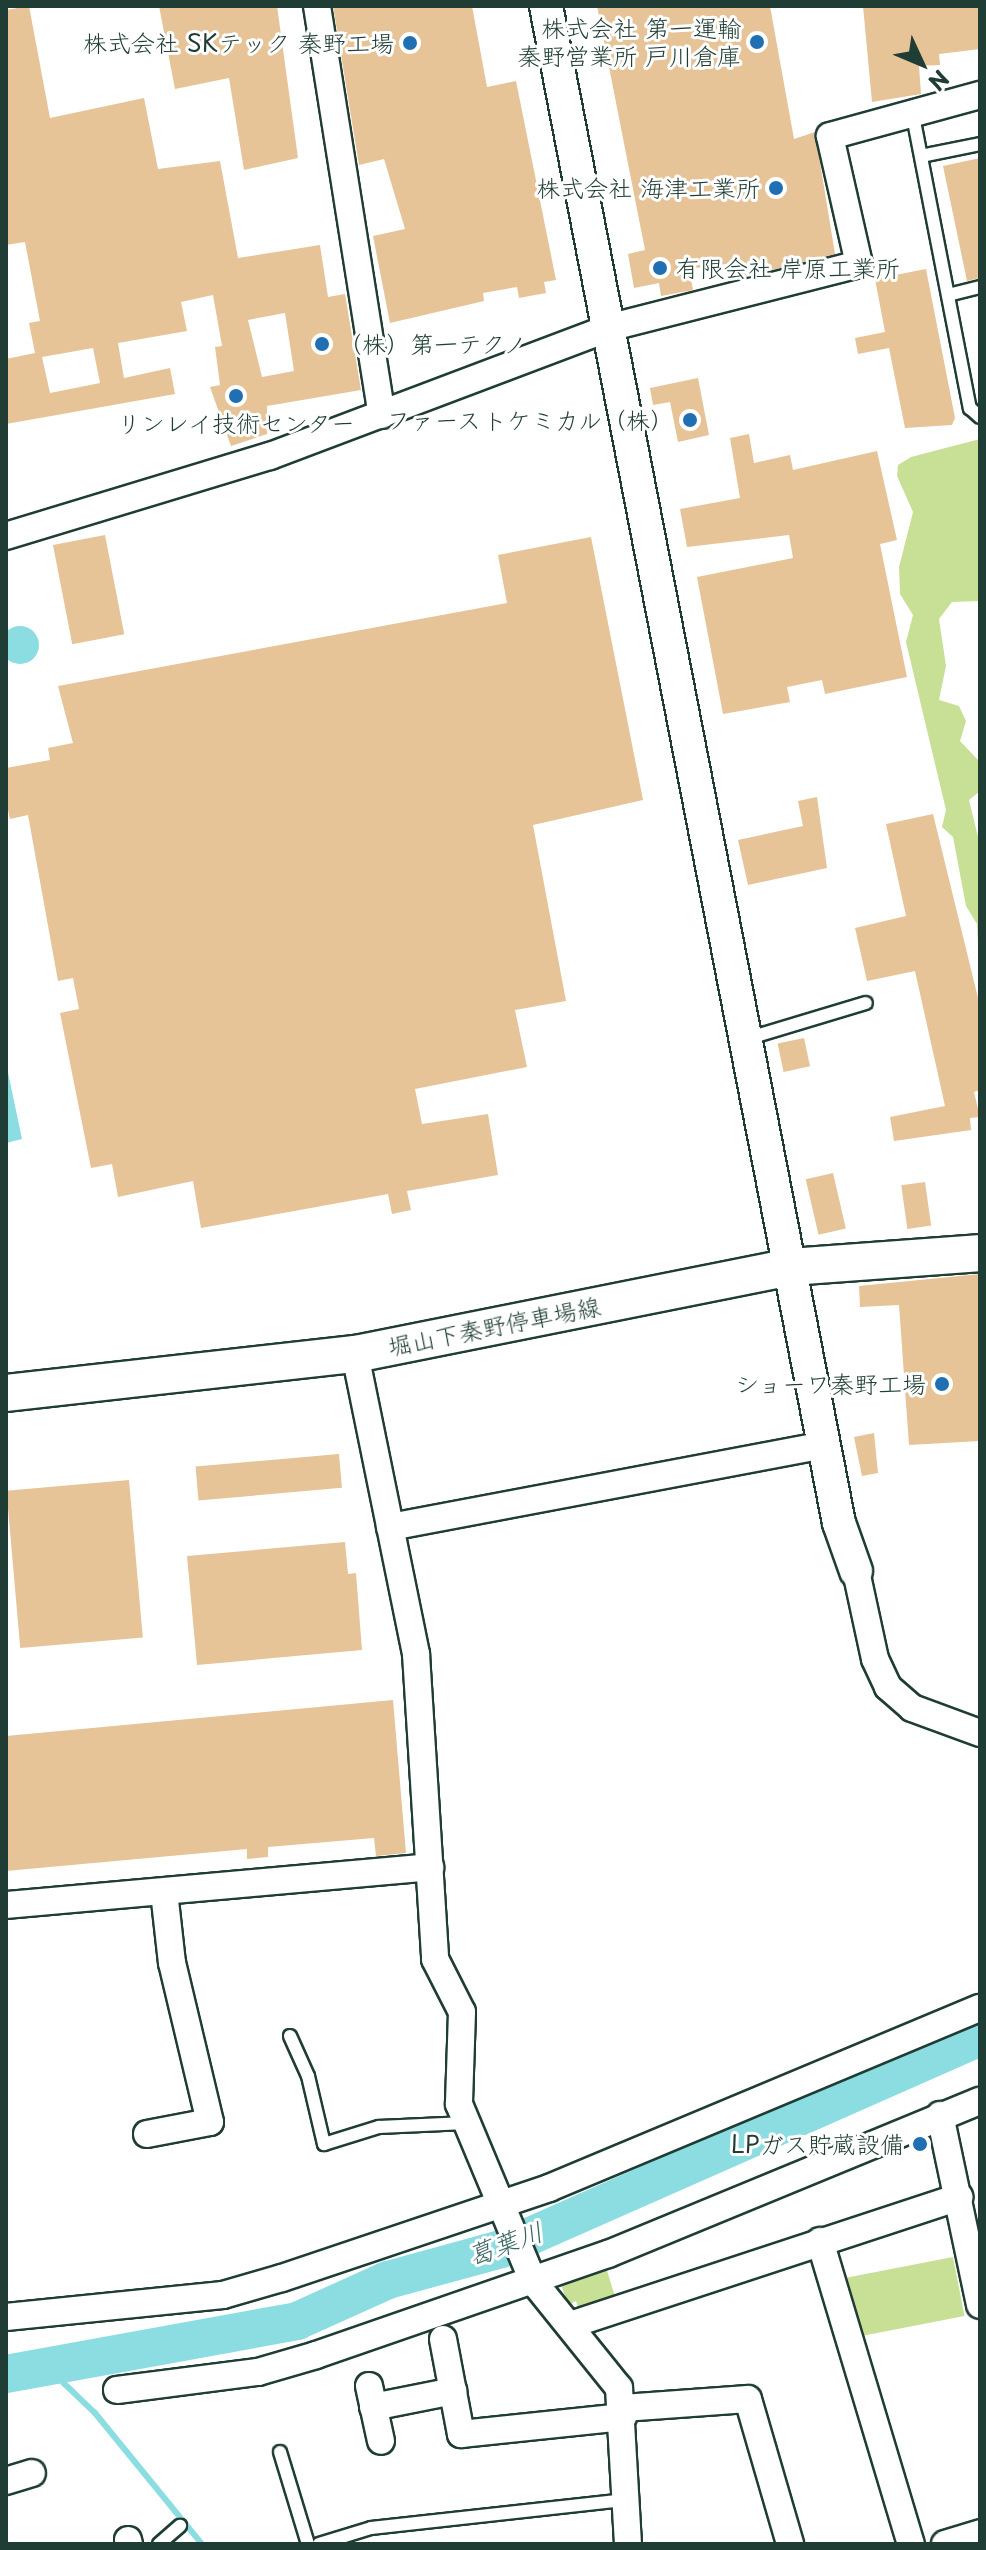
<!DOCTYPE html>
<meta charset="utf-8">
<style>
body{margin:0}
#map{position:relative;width:986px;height:2550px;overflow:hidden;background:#fff;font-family:"Playpen Sans","Klee One",sans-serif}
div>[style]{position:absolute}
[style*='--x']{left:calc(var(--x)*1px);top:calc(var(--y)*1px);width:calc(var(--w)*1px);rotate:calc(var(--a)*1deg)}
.green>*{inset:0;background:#c7e096;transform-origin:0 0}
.water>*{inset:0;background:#8bdde2}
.round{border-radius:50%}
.stream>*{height:6px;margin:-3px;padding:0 3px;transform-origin:3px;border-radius:3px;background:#8bdde2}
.river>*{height:38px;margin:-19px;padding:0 19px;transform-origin:19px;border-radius:19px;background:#8bdde2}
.building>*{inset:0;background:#e7c398;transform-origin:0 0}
.roads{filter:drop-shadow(2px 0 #1f3d34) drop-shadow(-2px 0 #1f3d34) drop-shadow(0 2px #1f3d34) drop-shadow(0 -2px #1f3d34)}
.service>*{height:12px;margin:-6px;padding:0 6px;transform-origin:6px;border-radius:6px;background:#fff}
.minor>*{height:26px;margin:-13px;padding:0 13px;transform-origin:13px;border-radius:13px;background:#fff}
.tertiary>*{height:32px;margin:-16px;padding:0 16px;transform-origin:16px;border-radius:16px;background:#fff}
.secondary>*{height:36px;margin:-18px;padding:0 18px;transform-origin:18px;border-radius:18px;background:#fff}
.dots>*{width:22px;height:22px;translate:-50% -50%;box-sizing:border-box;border:4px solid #fff;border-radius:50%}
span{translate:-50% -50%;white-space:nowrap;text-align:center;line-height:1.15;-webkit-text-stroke:6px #fff;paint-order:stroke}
.poi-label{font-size:24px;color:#1f3d34}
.right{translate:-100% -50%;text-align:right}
.left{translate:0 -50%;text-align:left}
.street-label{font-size:24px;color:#1f3d34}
.water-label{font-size:26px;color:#3a6560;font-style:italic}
.frame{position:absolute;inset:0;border:8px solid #1f3d34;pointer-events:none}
.north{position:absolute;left:882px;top:24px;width:80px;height:80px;-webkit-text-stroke:6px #fff;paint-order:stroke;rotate:134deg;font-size:22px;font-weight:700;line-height:32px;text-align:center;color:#1f3d34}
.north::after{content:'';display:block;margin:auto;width:28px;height:36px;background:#1f3d34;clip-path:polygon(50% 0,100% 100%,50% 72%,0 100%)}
</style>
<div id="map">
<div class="green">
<i style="clip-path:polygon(980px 439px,980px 601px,952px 602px,939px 619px,946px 666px,939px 700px,959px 706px,966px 721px,960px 741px,980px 762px,980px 791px,969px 800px,980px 845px,980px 986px,977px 924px,966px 906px,953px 837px,942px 827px,946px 810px,906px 642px,913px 615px,900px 594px,899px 567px,913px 512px,897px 476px,898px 465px,911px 457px)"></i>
<i style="left:953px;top:2257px;width:60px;height:114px;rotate:79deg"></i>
<i style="clip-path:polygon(605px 2264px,616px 2300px,580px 2313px,576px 2301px,568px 2305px,559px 2279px)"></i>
</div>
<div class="water">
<i class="round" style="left:1px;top:626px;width:38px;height:38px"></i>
<i style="clip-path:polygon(6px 1063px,22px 1139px,6px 1143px)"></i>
</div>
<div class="stream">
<i style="--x:50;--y:2370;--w:62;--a:43.7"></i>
<i style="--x:95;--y:2413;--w:169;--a:50.8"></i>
</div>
<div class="river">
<i style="--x:6;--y:2374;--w:296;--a:-10.3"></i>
<i style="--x:297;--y:2321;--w:100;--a:-24.3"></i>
<i style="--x:388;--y:2280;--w:117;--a:-15.3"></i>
<i style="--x:501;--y:2249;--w:524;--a:-23.87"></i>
</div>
<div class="building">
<i style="clip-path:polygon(evenodd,29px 6px,50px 118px,144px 98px,158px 169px,220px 161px,238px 258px,320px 245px,328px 297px,345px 294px,361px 390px,267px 406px,267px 434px,231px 446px,210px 387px,220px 385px,215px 347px,222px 346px,213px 295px,181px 302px,187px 331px,118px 343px,124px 378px,170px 368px,175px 394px,6px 424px,6px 359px,35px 353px,29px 323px,40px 321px,25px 242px,6px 245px,6px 10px,29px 6px,285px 313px,294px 371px,262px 377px,248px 320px,285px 313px,29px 6px,93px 348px,100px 383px,50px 393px,42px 357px,93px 348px)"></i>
<i style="clip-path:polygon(159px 6px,277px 6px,298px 158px,244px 170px,229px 78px,175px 89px)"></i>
<i style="clip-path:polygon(333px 6px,472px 6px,487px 87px,516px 81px,556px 280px,544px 282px,546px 293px,519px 298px,517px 287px,483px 293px,484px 301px,390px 323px,373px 236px,405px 229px,384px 159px,359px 165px)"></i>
<i style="clip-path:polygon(597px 6px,770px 6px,794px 139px,815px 132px,835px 254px,736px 279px,733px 263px,689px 269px,693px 290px,661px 296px,659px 283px,634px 288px,628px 254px,645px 250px)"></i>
<i style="clip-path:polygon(863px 6px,980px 6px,980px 49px,939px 54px,940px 65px,919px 66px,921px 94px,872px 102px)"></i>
<i style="clip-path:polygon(980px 158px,980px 278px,967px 281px,943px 166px)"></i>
<i style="clip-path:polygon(926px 269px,955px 418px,952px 425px,905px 428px,889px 348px,858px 354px,855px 338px,885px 332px,875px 279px)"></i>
<i style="clip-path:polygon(698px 378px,709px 435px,678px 442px,670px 402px,653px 405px,650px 388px)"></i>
<i style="clip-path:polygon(749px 434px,754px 463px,790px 455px,793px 470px,877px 451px,897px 540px,880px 544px,907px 677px,825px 694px,822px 680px,787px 687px,790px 702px,723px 714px,697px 577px,793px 558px,789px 535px,687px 547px,680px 509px,740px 498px,730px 438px)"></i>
<i style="left:105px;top:535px;width:101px;height:53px;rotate:79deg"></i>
<i style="clip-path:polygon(591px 537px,643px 800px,533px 825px,566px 1001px,515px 1010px,527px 1067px,415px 1089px,422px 1124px,488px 1114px,498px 1175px,407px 1191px,411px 1210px,392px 1214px,388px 1194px,201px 1228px,193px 1181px,118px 1197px,112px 1164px,91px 1168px,60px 1013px,79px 1009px,73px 978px,58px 981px,28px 815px,10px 819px,6px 801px,6px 768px,50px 760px,48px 748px,73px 743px,58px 686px,507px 603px,498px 555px)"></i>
<i style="clip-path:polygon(817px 797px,827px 868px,748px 885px,738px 840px,803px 826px,798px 801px)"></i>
<i style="clip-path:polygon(933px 814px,980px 1006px,980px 1090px,974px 1092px,980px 1117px,970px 1118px,971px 1130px,894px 1141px,890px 1117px,945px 1106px,915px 971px,867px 981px,855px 928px,906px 916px,886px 824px)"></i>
<i style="left:804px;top:1038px;width:29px;height:27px;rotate:78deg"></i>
<i style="left:833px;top:1173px;width:57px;height:28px;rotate:77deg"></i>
<i style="left:925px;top:1182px;width:44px;height:24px;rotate:82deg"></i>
<i style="clip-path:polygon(980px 1274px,980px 1441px,909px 1445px,899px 1305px,860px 1307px,859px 1286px)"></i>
<i style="clip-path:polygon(874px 1433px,878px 1473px,862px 1476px,854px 1437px)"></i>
<i style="left:339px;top:1454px;width:34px;height:144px;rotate:85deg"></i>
<i style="left:129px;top:1480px;width:158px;height:123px;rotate:85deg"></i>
<i style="clip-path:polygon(345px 1542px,348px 1574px,356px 1573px,362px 1650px,197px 1665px,187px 1556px)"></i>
<i style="clip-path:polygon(393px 1700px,406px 1853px,376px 1856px,374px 1838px,268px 1847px,268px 1857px,247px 1859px,247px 1849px,6px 1871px,6px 1736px)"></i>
</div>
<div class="roads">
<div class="service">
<i style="--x:913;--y:116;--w:298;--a:79"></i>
<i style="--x:970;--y:408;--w:13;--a:42"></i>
<i style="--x:921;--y:156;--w:60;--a:-11.5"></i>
<i style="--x:948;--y:295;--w:33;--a:-14"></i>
<i style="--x:746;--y:1039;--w:125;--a:-16.7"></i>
<i style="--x:290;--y:2036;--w:44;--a:65.8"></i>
<i style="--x:308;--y:2076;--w:70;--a:76.8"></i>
<i style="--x:324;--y:2144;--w:58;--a:-17.2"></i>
<i style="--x:379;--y:2127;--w:87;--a:-2.6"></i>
<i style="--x:280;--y:2452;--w:96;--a:73.1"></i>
<i style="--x:159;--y:2544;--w:28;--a:-41"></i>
<i style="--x:319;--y:2544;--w:54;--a:-17.1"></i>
<i style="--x:371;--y:2528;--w:254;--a:-6.3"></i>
</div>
<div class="minor">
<i style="--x:317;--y:6;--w:414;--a:81"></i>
<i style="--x:6;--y:536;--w:276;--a:-16.9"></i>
<i style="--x:270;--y:456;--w:361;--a:-20.7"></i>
<i style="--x:608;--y:328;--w:259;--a:-14.3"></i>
<i style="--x:859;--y:264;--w:131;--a:-102.8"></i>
<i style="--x:830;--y:136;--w:156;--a:-15.3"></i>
<i style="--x:355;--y:1354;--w:306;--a:78.5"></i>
<i style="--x:416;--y:1654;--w:306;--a:86.4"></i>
<i style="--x:435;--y:1959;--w:59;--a:63"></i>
<i style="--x:462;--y:2012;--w:92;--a:91.9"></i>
<i style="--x:459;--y:2104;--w:192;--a:67.3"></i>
<i style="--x:533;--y:2281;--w:137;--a:51.2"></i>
<i style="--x:619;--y:2388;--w:156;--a:86.7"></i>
<i style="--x:390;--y:1527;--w:444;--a:-10.7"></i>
<i style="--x:856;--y:1571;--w:90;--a:77.8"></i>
<i style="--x:875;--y:1659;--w:31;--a:65"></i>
<i style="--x:888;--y:1687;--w:32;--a:41"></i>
<i style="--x:912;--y:1708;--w:72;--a:20.2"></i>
<i style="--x:6;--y:1905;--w:426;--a:-5.1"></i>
<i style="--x:940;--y:2115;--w:194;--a:78.1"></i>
<i style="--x:147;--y:2134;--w:64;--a:-10.8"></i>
<i style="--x:210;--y:2122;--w:163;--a:-103.4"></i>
<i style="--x:172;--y:1963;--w:71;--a:-96.4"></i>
<i style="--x:820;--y:2241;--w:316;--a:73.3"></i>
<i style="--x:6;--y:2317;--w:218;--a:-5.8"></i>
<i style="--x:223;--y:2295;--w:61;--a:-16.1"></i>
<i style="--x:282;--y:2278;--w:282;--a:-18.6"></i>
<i style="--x:549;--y:2188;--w:467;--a:-22.7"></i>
<i style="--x:570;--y:2325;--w:410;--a:-18.2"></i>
<i style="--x:443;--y:2339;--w:97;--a:79.3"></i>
<i style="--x:461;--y:2434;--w:163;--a:-6"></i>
<i style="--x:369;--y:2386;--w:56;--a:77.7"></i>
<i style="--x:117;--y:2390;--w:142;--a:-7.3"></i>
<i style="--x:258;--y:2372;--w:60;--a:-16.3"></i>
<i style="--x:316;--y:2355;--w:309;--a:-19.1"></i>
<i style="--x:608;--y:2254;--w:402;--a:-22.4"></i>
<i style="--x:373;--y:2407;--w:82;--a:-11.3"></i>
<i style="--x:623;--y:2408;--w:125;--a:-4.1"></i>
<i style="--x:748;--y:2399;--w:151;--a:73.8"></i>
<i style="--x:6;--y:2481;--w:27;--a:-17"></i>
<i style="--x:128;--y:2540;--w:4;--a:76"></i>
<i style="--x:945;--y:2544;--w:37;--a:-17"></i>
</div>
<div class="tertiary">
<i style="--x:546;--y:6;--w:1545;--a:79.07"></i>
<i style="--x:839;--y:1523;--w:51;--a:70.5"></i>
</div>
<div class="secondary">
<i style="--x:6;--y:1393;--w:351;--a:-6.4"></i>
<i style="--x:355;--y:1354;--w:445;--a:-11.3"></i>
<i style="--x:791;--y:1267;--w:190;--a:-4.2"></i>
</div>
</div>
<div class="dots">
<i style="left:757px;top:42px;background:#1f6fb2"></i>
<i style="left:410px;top:43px;background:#1f6fb2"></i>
<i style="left:776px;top:188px;background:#1f6fb2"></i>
<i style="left:660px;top:268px;background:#1f6fb2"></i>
<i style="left:322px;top:344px;background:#1f6fb2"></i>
<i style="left:236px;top:396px;background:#1f6fb2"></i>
<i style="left:690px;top:420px;background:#1f6fb2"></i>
<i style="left:942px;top:1384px;background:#1f6fb2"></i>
<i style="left:920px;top:2144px;background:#1f6fb2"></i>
</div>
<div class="poi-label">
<span class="right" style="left:741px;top:42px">株式会社 第一運輸<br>秦野営業所 戸川倉庫</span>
<span class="right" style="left:394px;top:43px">株式会社 SKテック 秦野工場</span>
<span class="right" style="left:760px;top:188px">株式会社 海津工業所</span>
<span class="left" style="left:676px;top:268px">有限会社 岸原工業所</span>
<span class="left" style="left:338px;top:344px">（株）第一テクノ</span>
<span class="right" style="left:674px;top:420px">ファーストケミカル（株）</span>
<span style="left:236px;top:423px">リンレイ技術センター</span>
<span class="right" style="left:926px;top:1384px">ショーワ秦野工場</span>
<span class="right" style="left:904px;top:2144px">LPガス貯蔵設備</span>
</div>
<div class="street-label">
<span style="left:494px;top:1326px;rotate:-11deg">堀山下秦野停車場線</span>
</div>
<div class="water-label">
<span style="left:505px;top:2243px;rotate:-20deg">葛葉川</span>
</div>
<div class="frame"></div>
<div class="north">N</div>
</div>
